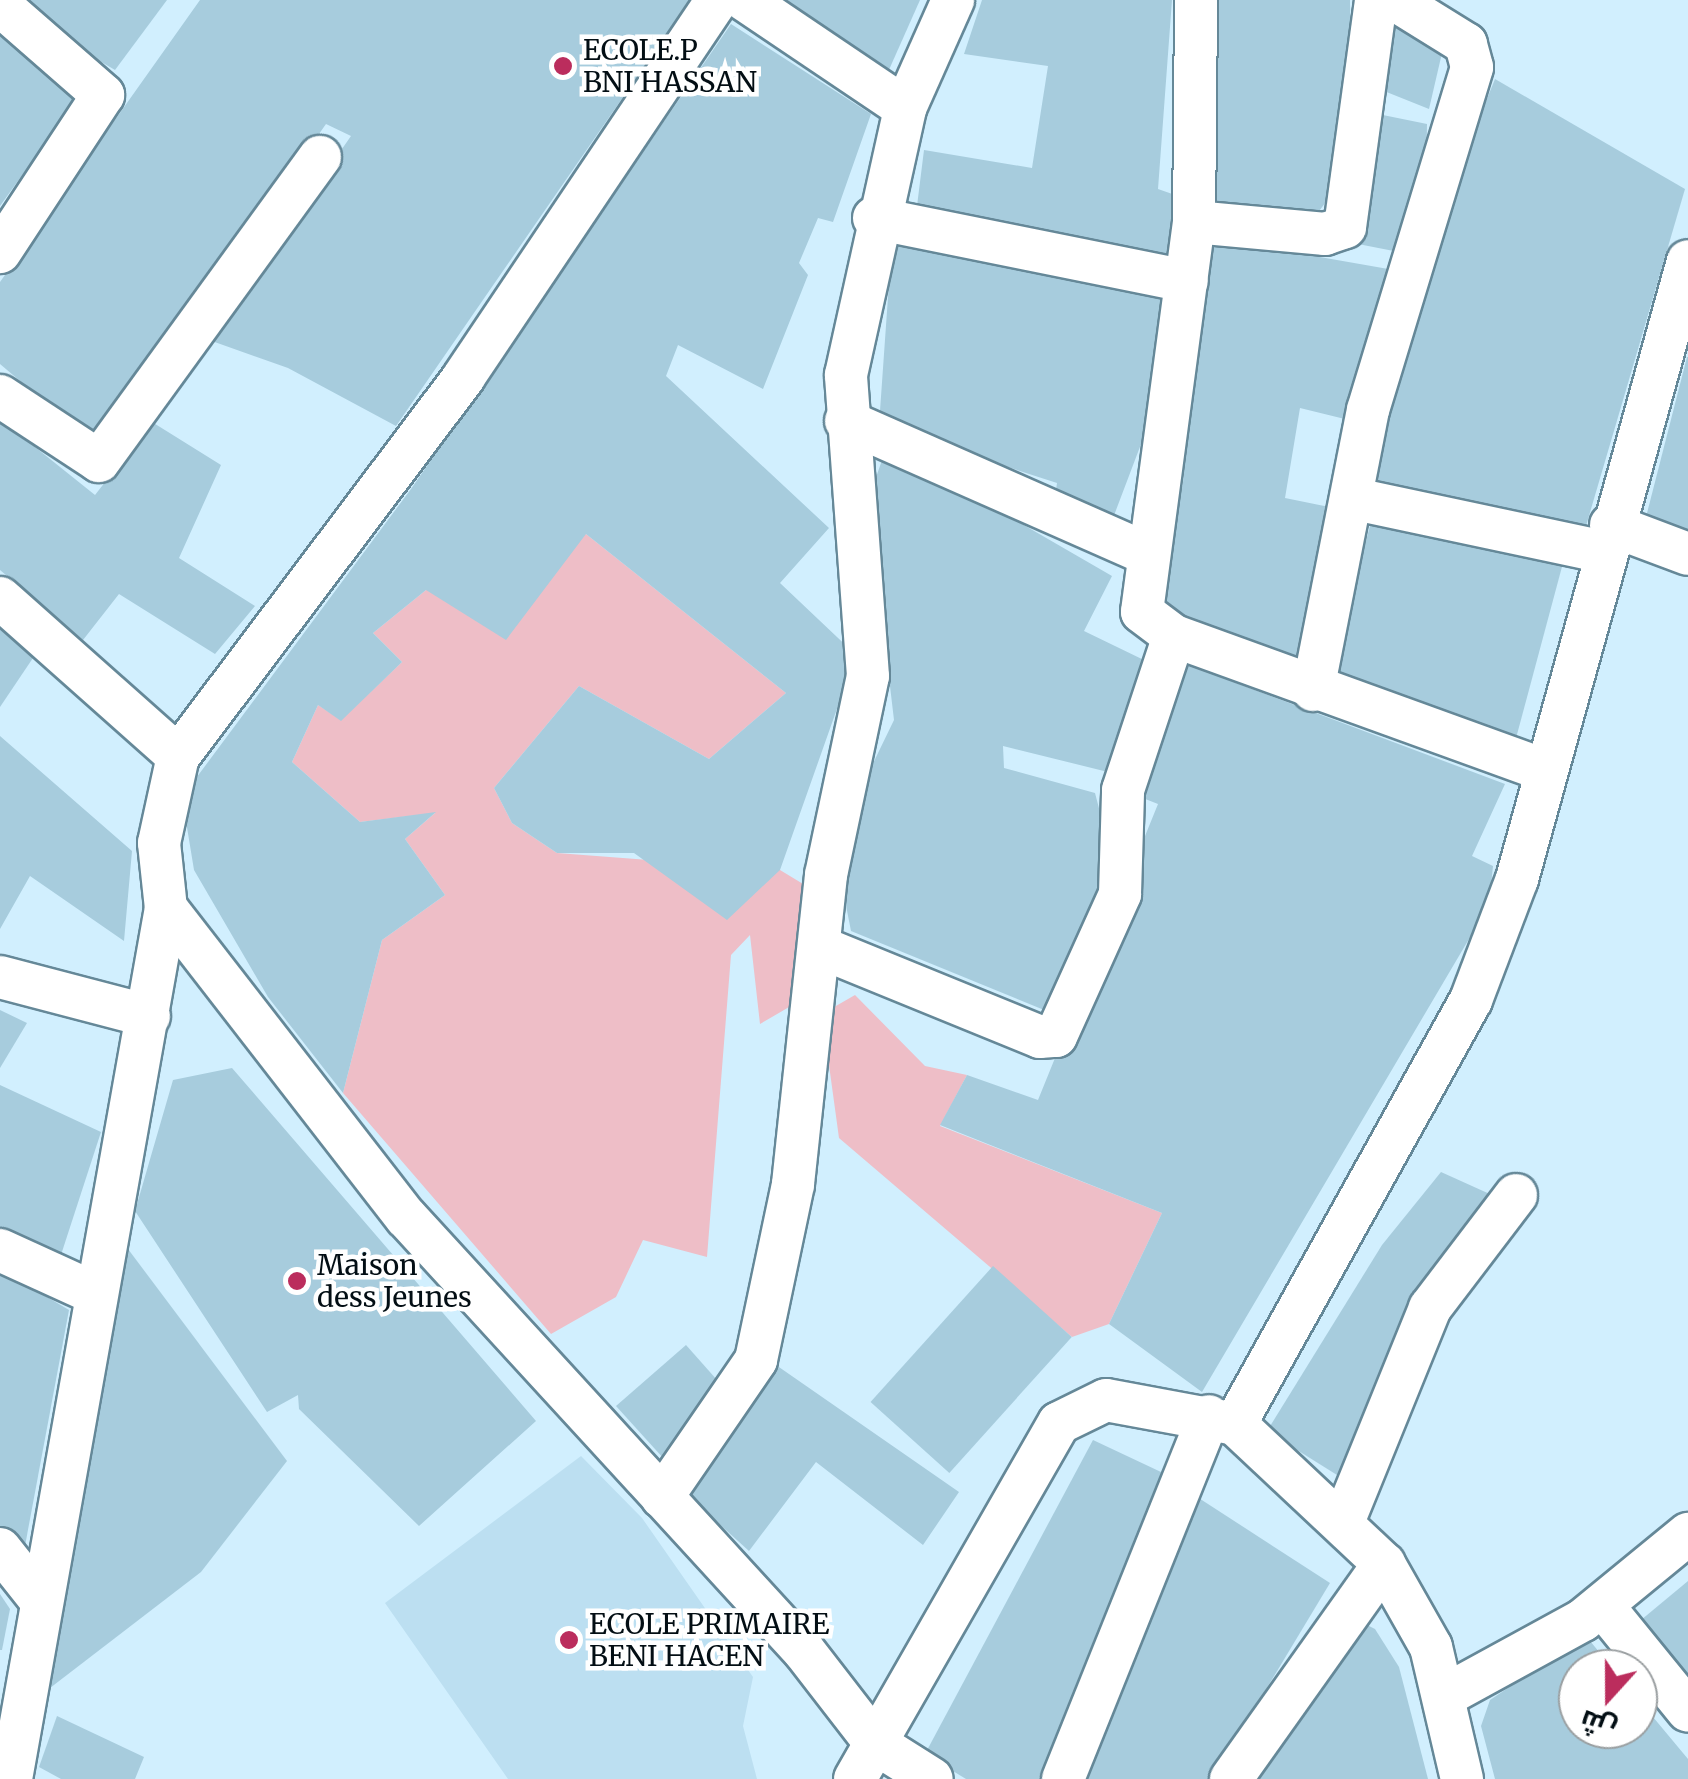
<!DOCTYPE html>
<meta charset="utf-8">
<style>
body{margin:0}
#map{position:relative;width:1688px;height:1779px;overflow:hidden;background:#d1effe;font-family:Merriweather,Cairo,serif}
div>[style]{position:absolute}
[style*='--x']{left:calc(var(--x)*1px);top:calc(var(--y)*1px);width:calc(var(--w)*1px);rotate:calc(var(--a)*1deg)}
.built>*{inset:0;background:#bcdff1}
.green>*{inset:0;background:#eebec7}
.building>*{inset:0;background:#a7ccdd;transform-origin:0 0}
.roads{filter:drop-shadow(2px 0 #658898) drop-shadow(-2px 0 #658898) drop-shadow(0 2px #658898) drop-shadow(0 -2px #658898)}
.street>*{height:42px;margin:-21px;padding:0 21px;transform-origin:21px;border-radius:21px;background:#fff}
.dots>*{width:28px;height:28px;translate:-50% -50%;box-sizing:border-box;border:5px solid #fff;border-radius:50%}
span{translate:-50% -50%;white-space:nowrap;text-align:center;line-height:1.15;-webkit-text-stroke:9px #fff;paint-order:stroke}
.poi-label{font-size:28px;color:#030e14}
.left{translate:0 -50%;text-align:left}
.north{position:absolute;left:1558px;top:1649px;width:100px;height:100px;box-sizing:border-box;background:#fff;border:2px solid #9a9fa1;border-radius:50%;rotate:201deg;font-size:28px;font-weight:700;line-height:40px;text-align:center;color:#030e14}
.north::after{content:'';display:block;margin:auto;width:35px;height:45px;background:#bb2d5d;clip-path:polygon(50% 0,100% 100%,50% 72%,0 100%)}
</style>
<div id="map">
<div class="built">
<i style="clip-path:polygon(581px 1456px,642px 1518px,753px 1677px,743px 1726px,757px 1779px,508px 1779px,385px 1603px)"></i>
</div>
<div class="green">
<i style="clip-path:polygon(586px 534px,786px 693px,709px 759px,579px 686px,494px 788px,512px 823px,557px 853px,780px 870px,813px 890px,796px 1003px,760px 1024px,750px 935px,731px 955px,707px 1257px,643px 1240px,616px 1297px,551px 1334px,343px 1093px,382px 940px,445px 895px,405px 839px,435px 813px,360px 822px,292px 762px,318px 705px,341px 720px,402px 662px,373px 633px,426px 590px)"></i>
<i style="clip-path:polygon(855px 995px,925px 1066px,967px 1075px,940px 1126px,1162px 1213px,1109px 1324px,1072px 1337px,839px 1138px,822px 1014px)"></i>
</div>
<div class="building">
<i style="clip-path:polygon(9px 0,167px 0,115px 70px,6px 6px)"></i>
<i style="clip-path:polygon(200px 0,690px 0,396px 426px,288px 368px,209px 340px,351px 136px,326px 124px,98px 447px,0 364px,0 282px)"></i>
<i style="clip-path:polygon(776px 0,920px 0,884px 81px)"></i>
<i style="clip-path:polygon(982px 0,1172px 0,1158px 189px,1178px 196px,1165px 267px,916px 214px,924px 150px,1032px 168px,1048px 66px,964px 54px)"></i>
<i style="clip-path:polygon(1204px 0,1350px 0,1351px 169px,1313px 219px,1218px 216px)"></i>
<i style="clip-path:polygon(1386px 11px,1445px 40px,1429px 109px,1374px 87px)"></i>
<i style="clip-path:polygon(731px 24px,871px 114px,833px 222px,818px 218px,799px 263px,808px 275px,763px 389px,678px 345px,666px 376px,829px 528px,780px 583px,856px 655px,780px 870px,727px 920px,634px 853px,557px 853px,512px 823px,494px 788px,579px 686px,709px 759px,786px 693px,586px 534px,506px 640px,426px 590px,373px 633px,402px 662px,341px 721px,318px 705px,292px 762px,360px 822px,436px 812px,405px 839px,445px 895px,382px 940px,343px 1093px,268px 997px,194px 870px,182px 797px,411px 489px)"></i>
<i style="clip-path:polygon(0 26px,83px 90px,0 206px)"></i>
<i style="clip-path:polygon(1495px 79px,1685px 189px,1586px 526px,1360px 478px,1448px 195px)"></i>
<i style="clip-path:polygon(1373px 113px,1427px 124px,1426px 186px,1409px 254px,1358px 244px)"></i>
<i style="clip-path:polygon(1200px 236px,1394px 270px,1357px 422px,1300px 408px,1285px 498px,1344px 510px,1309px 665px,1187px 626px,1155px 588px,1183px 483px)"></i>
<i style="clip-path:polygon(892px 240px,1173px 286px,1149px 423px,1110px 526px,1054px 504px,1057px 483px,879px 425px)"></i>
<i style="clip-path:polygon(1687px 357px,1688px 357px,1688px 546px,1645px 521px)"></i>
<i style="clip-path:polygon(0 419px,95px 495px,152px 422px,221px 465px,179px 558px,255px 606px,215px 654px,119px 594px,83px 640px,0 570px)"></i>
<i style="clip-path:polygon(887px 446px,1112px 576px,1084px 631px,1148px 662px,1112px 773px,1003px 746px,1004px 768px,1095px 793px,1118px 881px,1049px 1012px,851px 931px,838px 865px,849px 813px,894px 720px,868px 500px)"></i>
<i style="left:1374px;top:511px;width:196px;height:180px;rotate:15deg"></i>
<i style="clip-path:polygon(0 620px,37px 652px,0 707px)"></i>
<i style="clip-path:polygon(1183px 663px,1505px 784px,1472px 856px,1493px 866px,1489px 905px,1202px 1392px,1109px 1324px,1162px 1213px,940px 1125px,967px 1075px,1038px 1100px,1158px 804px,1130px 793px)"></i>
<i style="clip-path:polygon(0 736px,132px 851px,124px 941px,30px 876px,0 929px)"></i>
<i style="clip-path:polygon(0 1010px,27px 1023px,0 1068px)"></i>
<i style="clip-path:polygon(232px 1068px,536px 1421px,419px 1526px,299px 1409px,298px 1395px,267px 1412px,135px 1211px,173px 1080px)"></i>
<i style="clip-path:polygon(0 1085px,101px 1132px,59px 1261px,0 1230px)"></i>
<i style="clip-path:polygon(1441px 1172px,1503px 1200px,1345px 1480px,1267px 1431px,1382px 1245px)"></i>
<i style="clip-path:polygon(119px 1237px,287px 1461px,201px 1572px,50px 1688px)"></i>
<i style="left:993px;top:1266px;width:106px;height:183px;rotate:42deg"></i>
<i style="clip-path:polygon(0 1269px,69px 1310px,22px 1562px,0 1534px)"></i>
<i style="clip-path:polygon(686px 1345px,725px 1389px,664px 1459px,616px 1406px)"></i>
<i style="clip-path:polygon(776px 1365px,959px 1492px,923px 1545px,816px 1462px,749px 1551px,684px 1492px)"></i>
<i style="clip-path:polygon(1093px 1440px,1178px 1480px,1046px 1779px,966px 1779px,925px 1754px)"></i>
<i style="clip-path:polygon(1191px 1493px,1330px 1583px,1212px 1779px,1077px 1779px)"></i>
<i style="clip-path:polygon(1688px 1581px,1688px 1685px,1635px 1625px)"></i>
<i style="clip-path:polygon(0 1594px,10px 1609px,2px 1650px,0 1650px)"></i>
<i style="clip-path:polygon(1357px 1620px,1375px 1629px,1399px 1667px,1428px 1779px,1250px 1779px)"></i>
<i style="clip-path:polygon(1586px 1636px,1613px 1669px,1578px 1669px,1578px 1729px,1638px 1729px,1638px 1699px,1688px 1759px,1688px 1779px,1495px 1779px,1481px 1726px,1490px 1700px)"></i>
<i style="clip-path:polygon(57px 1716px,144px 1757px,135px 1779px,61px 1779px,39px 1767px)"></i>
</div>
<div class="roads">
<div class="street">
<i style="--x:717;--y:0;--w:454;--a:123.9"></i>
<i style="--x:464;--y:377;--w:475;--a:127"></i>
<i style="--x:178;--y:756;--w:89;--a:102.3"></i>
<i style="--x:159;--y:843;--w:65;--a:83.9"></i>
<i style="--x:166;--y:908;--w:391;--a:52.2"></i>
<i style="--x:406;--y:1217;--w:589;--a:47.48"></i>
<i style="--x:804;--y:1651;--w:116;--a:52.3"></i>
<i style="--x:875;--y:1743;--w:67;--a:32.3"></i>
<i style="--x:745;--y:0;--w:193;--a:34"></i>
<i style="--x:1196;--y:0;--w:222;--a:90.5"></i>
<i style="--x:1194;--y:222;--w:393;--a:97.6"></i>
<i style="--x:1142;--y:612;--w:40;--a:37"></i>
<i style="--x:1174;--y:636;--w:394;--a:19.9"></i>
<i style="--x:0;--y:5;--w:137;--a:41.1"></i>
<i style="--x:103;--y:95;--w:188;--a:123.3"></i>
<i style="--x:874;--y:218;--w:319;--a:11.4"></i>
<i style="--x:1194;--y:222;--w:132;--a:5.2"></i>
<i style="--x:1325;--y:234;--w:21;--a:-19"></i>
<i style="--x:1345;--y:227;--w:229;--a:-82.2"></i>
<i style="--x:0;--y:396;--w:118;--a:33.3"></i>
<i style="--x:99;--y:461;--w:376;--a:-54"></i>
<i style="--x:846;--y:421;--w:329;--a:23.8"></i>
<i style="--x:1355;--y:499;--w:255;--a:12"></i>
<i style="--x:1611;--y:525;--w:82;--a:20.6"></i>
<i style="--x:0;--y:598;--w:238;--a:41.6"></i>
<i style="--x:1313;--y:690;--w:285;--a:-78.9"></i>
<i style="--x:1368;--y:410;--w:358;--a:-73.1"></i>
<i style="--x:1472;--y:67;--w:24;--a:-105"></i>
<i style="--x:1466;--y:44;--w:84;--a:-148.2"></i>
<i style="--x:822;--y:948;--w:235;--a:22.2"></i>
<i style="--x:1040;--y:1037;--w:16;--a:-4"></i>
<i style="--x:1056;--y:1036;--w:156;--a:-65.7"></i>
<i style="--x:1120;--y:894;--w:104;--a:-88.3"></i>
<i style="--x:1123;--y:790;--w:162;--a:-71.7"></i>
<i style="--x:0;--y:977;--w:154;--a:14.7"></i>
<i style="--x:0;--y:1250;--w:101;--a:24.5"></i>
<i style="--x:1235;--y:1424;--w:204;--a:43.2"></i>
<i style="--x:1384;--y:1564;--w:95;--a:60.5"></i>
<i style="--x:1431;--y:1647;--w:136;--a:76.8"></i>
<i style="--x:662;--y:1497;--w:166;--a:-55.5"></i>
<i style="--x:756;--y:1360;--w:180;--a:-78.1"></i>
<i style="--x:793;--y:1184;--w:311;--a:-83.9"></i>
<i style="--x:826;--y:875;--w:203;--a:-78.1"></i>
<i style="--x:868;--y:676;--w:302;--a:-94.2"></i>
<i style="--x:846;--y:375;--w:273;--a:-77.5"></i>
<i style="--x:905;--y:108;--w:118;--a:-66"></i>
<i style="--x:1344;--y:1520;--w:229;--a:-67.9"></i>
<i style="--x:1430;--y:1308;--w:142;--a:-52.7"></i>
<i style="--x:0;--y:1549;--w:61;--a:51.6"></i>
<i style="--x:1602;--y:1605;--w:136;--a:50.9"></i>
<i style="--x:1446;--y:1695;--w:156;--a:-28.7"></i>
<i style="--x:1583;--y:1620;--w:136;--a:-39.3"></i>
<i style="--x:11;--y:1779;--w:885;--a:-79.91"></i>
<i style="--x:855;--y:1779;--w:410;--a:-60.2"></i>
<i style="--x:1059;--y:1423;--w:52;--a:-26.1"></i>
<i style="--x:1106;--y:1400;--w:131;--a:10.5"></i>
<i style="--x:1235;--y:1424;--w:485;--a:-60.9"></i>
<i style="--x:1471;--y:1000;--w:129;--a:-69.2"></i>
<i style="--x:1517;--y:879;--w:641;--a:-74.53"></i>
<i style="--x:1063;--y:1779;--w:391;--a:-68.1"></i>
<i style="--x:1231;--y:1779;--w:264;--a:-54.6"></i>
</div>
</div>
<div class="dots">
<i style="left:563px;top:66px;background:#bb2d5d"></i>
<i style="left:297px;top:1281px;background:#bb2d5d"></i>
<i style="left:569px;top:1640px;background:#bb2d5d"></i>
</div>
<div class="poi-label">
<span class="left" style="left:583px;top:66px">ECOLE.P<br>BNI HASSAN</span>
<span class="left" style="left:317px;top:1281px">Maison<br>dess Jeunes</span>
<span class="left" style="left:589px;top:1640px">ECOLE PRIMAIRE<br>BENI HACEN</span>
</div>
<div class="north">ش</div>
</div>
